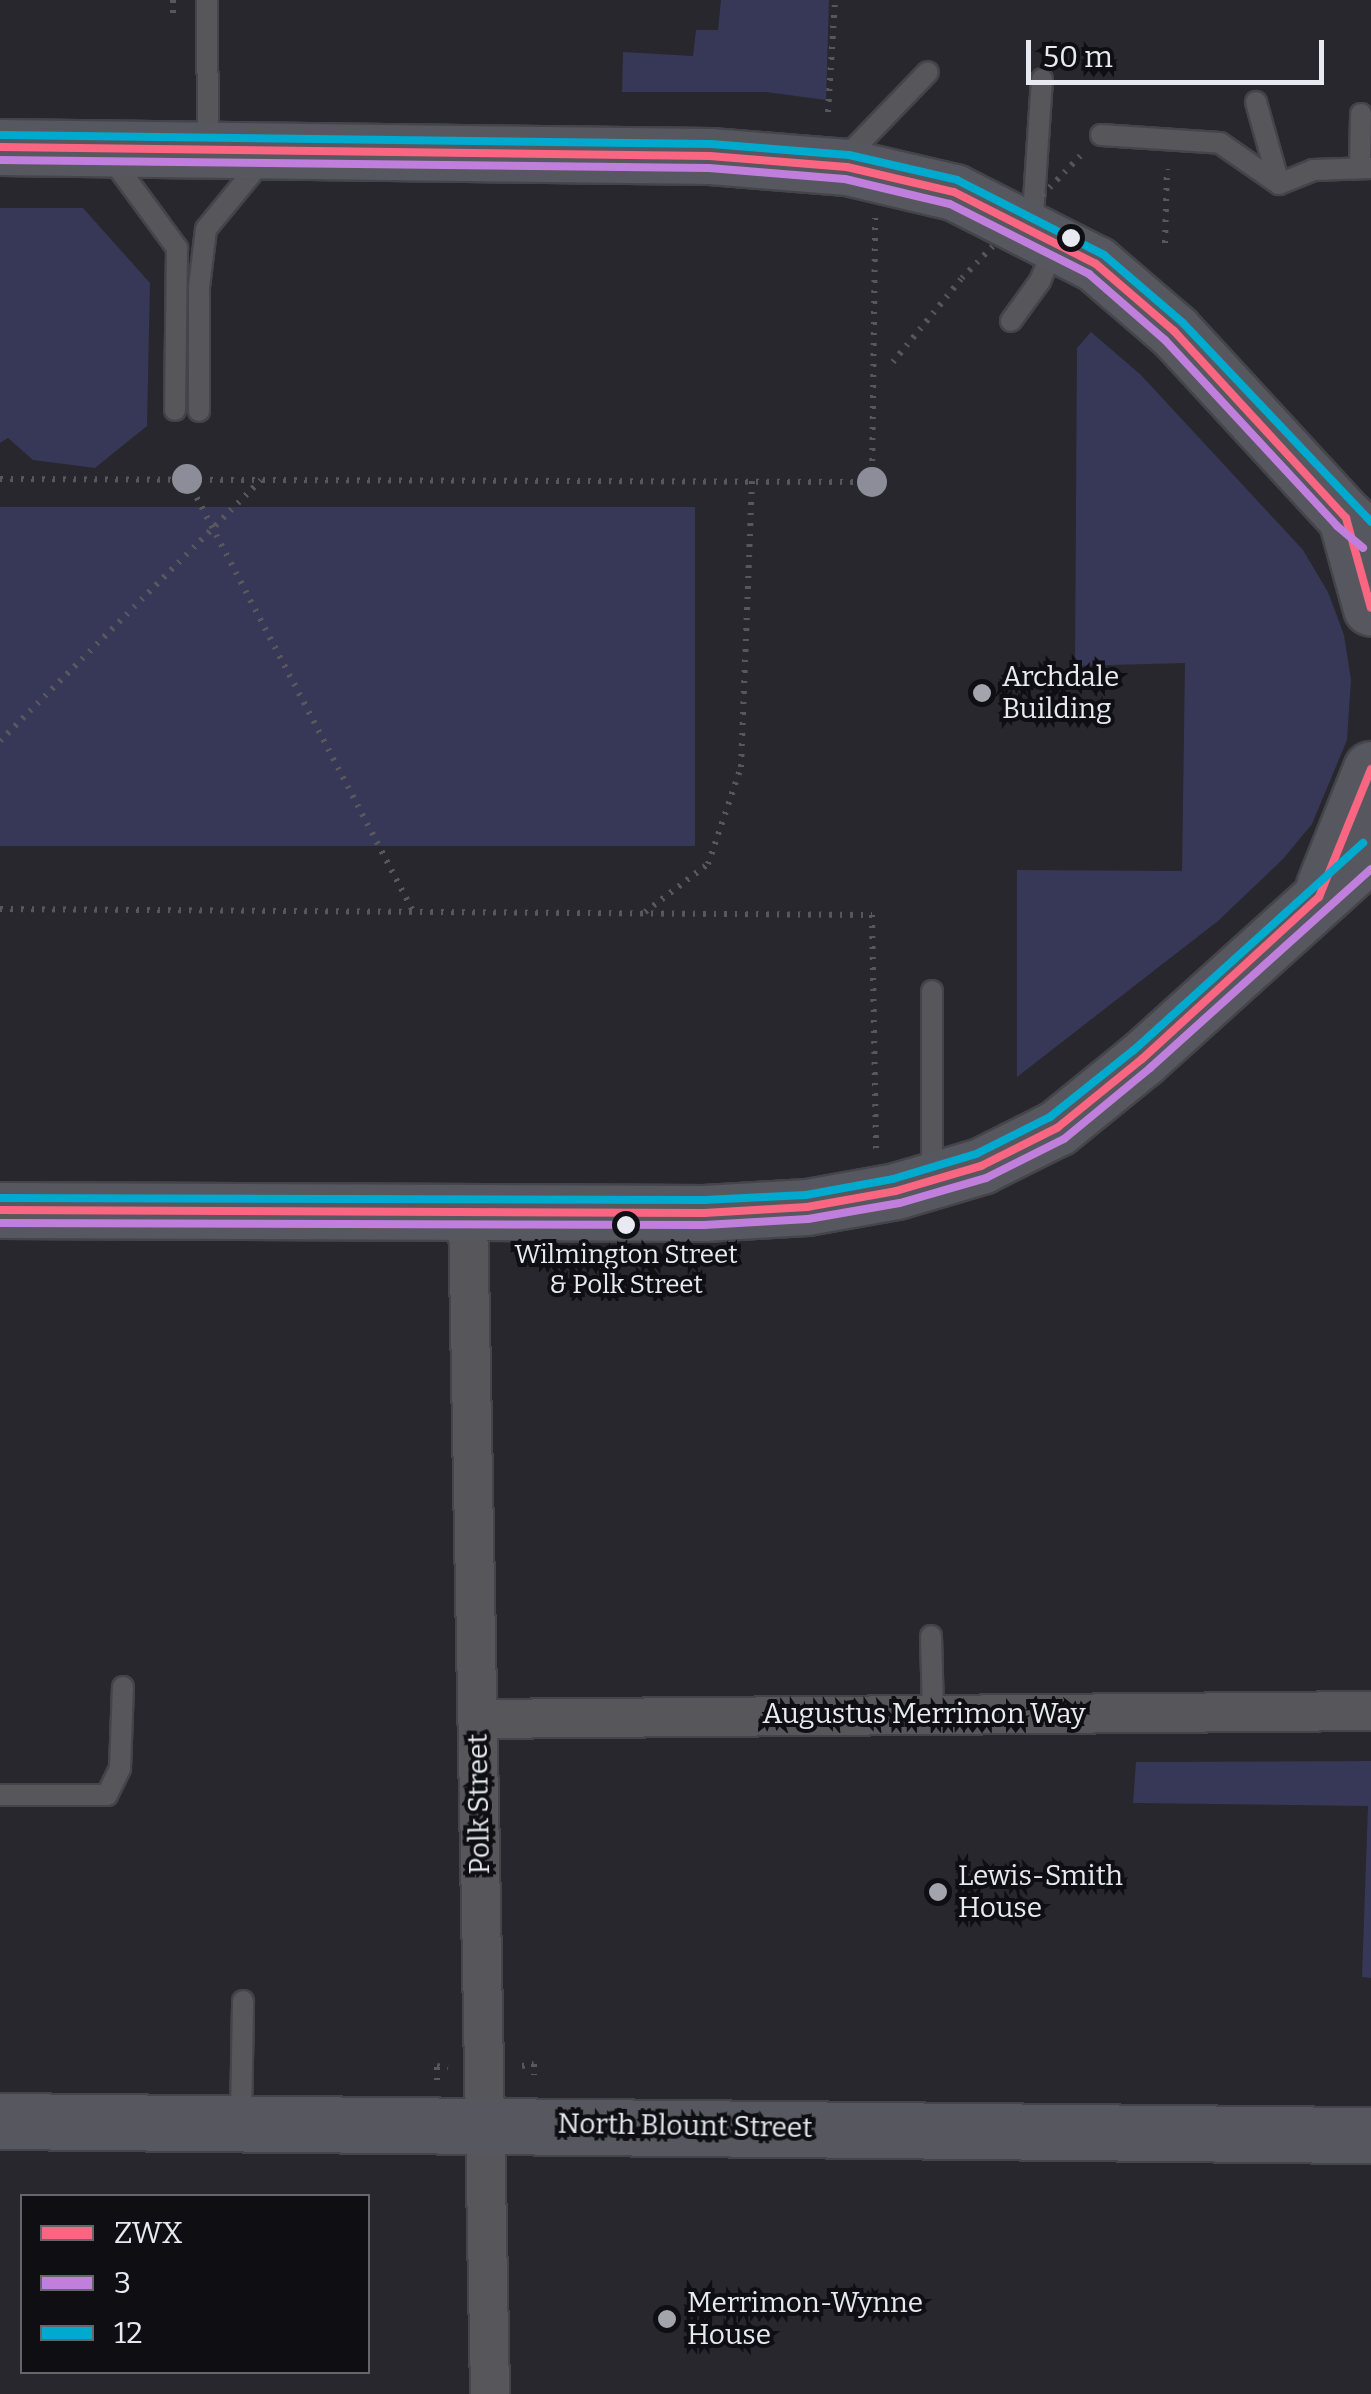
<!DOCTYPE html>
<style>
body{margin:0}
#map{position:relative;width:1371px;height:2394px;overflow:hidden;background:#27272d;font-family:Bitter,serif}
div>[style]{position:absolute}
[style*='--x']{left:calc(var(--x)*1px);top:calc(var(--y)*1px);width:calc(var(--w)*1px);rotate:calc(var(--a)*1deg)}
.green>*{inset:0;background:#373757;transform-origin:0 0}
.path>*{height:6px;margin-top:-3px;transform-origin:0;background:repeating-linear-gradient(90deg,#57575c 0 2.5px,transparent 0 10.5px)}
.roads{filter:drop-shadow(2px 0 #44444a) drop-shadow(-2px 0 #44444a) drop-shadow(0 2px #44444a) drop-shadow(0 -2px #44444a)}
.lane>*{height:20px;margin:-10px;padding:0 10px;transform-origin:10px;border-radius:10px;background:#56565b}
.street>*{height:38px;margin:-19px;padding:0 19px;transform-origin:19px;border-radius:19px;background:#56565b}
.secondary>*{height:55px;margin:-27.5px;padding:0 27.5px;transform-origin:27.5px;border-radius:27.5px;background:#57575f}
.path-bridge>*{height:6px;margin-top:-3px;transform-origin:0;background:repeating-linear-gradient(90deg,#57575c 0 2.5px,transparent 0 10.5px)}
.bus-1>*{height:8px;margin:-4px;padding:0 4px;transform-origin:4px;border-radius:4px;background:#fa6682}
.bus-2>*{height:8px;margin:-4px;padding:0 4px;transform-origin:4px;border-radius:4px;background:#c07fdc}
.bus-3>*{height:8px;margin:-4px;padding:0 4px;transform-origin:4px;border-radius:4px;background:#00a9ce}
.trees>*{width:30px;height:30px;margin:-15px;border-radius:50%;background:#8c8d98}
.dots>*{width:28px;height:28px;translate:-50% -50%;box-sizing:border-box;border:5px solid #0e0e13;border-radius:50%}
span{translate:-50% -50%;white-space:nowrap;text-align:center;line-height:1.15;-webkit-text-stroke:8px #0e0e13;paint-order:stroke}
.bus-label{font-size:26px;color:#e8e9f1}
.poi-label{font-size:28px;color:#e8e9f1}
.left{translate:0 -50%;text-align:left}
.street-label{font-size:28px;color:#e8e9f1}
.legend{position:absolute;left:20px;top:2194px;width:350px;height:180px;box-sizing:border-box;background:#0e0e13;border:2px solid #65666c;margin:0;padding:12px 18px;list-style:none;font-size:30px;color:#e8e9f1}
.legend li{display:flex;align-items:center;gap:20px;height:50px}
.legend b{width:50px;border:2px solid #65666c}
.scale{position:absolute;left:1026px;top:40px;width:298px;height:45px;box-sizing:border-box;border:5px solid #e8e9f1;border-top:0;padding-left:12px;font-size:30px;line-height:35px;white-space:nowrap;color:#e8e9f1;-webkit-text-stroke:8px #0e0e13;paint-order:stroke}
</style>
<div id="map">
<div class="green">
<i style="clip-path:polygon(721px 0,829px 0,826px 100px,766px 92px,622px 92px,623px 52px,693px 56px,696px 30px,718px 30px)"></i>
<i style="clip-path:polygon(0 208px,83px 208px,150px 283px,147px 426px,95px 468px,33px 460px,8px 438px,0 443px)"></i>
<i style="clip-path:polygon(1091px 332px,1141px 375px,1303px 550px,1328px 592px,1344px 635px,1351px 680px,1347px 740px,1312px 824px,1283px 859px,1218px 921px,1017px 1077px,1017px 870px,1182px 871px,1185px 663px,1075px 666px,1077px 348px)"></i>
<i style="left:0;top:507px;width:695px;height:339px"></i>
<i style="clip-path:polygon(1371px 1761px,1371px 1978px,1362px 1977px,1368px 1806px,1133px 1803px,1136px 1762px)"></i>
</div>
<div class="path">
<i style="--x:173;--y:0;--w:18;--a:90"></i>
<i style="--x:828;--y:112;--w:112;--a:-86.4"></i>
<i style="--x:1165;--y:243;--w:74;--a:-88.5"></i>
<i style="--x:0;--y:479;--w:872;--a:0.2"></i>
<i style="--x:872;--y:482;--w:264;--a:-89.3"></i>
<i style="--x:187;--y:479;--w:488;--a:62.4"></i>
<i style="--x:0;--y:741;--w:369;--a:-45"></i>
<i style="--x:0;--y:909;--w:872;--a:0.39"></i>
<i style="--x:872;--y:915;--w:236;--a:89"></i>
<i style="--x:645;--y:912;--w:79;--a:-37.3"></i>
<i style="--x:708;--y:864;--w:102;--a:-71.2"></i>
<i style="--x:741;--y:767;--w:286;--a:-87.8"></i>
<i style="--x:522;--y:2066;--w:12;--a:-9"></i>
<i style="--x:534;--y:2064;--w:11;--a:90"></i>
<i style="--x:437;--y:2080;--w:14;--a:-90"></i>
<i style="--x:437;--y:2066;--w:11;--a:10"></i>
</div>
<div class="roads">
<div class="lane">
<i style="--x:207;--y:0;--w:148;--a:89.6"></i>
<i style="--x:1256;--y:102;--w:85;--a:74.3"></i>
<i style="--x:1101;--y:135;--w:119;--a:3.8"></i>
<i style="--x:1220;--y:143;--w:72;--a:34.8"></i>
<i style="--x:108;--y:154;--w:117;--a:53.7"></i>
<i style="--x:177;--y:248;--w:162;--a:90.7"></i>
<i style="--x:843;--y:160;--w:122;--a:-46"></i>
<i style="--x:1360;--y:168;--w:54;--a:-88.9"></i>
<i style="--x:1279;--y:184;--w:37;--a:-22"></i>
<i style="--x:1313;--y:170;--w:58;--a:-2"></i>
<i style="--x:1032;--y:230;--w:151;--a:-86.2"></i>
<i style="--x:1011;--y:321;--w:49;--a:-54.1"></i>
<i style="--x:1040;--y:281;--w:38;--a:-67"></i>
<i style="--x:199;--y:411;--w:124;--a:-90"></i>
<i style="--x:199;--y:287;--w:58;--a:-83.1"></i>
<i style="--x:206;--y:229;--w:94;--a:-50.6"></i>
<i style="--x:932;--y:991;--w:188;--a:90"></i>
<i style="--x:931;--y:1636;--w:78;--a:88.5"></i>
<i style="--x:0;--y:1795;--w:107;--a:0"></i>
<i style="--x:107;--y:1795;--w:30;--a:-64"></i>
<i style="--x:120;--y:1768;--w:81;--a:-87.9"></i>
<i style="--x:241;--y:2120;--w:119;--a:-89"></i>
</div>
<div class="street">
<i style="--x:468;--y:1214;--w:1180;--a:88.93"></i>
<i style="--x:477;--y:1719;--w:894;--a:-0.51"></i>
</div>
<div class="secondary">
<i style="--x:0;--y:147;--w:710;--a:0.73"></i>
<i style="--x:710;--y:156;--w:137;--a:4.6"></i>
<i style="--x:847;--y:167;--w:110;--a:13.2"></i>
<i style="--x:954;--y:192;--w:159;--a:26.9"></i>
<i style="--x:1096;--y:264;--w:103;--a:40.7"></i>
<i style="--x:1174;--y:331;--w:254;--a:47.4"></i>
<i style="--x:1346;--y:518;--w:32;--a:39"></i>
<i style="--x:1346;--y:518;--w:93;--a:74.5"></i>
<i style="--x:1324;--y:886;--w:126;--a:-68.1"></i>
<i style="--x:0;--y:1210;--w:704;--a:0.24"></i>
<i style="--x:704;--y:1213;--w:103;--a:-3.3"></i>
<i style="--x:807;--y:1207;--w:90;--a:-10.2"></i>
<i style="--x:896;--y:1191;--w:89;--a:-16.4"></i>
<i style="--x:981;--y:1166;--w:85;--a:-26.6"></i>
<i style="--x:1057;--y:1128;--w:109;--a:-39.1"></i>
<i style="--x:1142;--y:1059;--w:309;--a:-42.1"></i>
<i style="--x:0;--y:2121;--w:1371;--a:0.59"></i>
</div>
</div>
<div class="path-bridge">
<i style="--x:893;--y:362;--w:109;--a:-50.6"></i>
<i style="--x:962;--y:278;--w:177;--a:-45.9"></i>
</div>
<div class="bus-1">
<i style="--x:0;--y:147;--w:710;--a:0.73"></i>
<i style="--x:710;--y:156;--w:137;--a:4.6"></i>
<i style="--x:847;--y:167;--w:110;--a:13.2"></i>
<i style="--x:954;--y:192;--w:159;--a:26.9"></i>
<i style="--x:1096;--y:264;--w:103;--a:40.7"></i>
<i style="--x:1174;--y:331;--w:254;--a:47.4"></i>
<i style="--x:1346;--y:518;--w:93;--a:74.5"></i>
<i style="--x:0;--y:1210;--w:704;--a:0.24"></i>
<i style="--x:704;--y:1213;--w:103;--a:-3.3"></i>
<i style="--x:807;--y:1207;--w:90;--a:-10.2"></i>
<i style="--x:896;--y:1191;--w:89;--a:-16.4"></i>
<i style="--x:981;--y:1166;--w:85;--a:-26.6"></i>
<i style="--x:1057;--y:1128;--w:109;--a:-39.1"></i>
<i style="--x:1142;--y:1059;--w:240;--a:-42.5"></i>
<i style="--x:1319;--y:897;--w:138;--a:-67.9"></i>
</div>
<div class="bus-2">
<i style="--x:0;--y:160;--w:709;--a:0.65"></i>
<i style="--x:709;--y:168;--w:136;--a:4.6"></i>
<i style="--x:845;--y:179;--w:108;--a:13.4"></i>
<i style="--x:950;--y:204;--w:156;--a:26.7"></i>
<i style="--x:1089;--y:274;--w:101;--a:41"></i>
<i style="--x:1165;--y:340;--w:253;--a:47.2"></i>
<i style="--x:1337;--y:526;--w:34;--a:40"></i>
<i style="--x:0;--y:1223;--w:704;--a:0.16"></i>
<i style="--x:704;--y:1225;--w:104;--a:-3.3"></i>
<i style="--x:808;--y:1219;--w:93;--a:-9.9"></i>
<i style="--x:900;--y:1203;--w:90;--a:-16.2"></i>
<i style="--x:986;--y:1178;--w:87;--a:-26.6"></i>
<i style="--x:1064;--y:1139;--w:112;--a:-39.5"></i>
<i style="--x:1150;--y:1068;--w:297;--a:-42"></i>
</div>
<div class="bus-3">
<i style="--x:0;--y:135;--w:711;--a:0.73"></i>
<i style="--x:711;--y:144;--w:138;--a:4.6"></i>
<i style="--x:849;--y:155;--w:111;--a:13"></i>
<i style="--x:957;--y:180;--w:165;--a:27"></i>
<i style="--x:1104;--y:255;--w:104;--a:40.7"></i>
<i style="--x:1183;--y:323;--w:274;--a:46.6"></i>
<i style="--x:0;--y:1198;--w:704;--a:0.16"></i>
<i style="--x:704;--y:1200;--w:102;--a:-2.8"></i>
<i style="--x:806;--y:1195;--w:88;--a:-10.4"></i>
<i style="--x:893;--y:1179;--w:87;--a:-16.8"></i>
<i style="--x:976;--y:1154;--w:83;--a:-26.6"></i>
<i style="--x:1050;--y:1117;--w:107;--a:-38.6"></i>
<i style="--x:1134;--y:1050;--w:309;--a:-42.1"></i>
</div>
<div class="trees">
<i style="left:187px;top:479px"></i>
<i style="left:872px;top:482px"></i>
</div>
<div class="dots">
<i style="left:1071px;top:238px;background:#e8e9f1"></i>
<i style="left:982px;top:693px;background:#a4a5ac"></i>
<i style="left:626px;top:1225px;background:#e8e9f1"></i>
<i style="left:938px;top:1892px;background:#a4a5ac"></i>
<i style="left:667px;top:2319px;background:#a4a5ac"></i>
</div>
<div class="bus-label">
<span style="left:626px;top:1270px">Wilmington Street<br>&amp; Polk Street</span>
</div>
<div class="poi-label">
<span class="left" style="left:1002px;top:693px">Archdale<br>Building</span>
<span class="left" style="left:958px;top:1892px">Lewis-Smith<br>House</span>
<span class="left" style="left:687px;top:2319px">Merrimon-Wynne<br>House</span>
</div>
<div class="street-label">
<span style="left:924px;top:1714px">Augustus Merrimon Way</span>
<span style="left:479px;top:1804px;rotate:-91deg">Polk Street</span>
<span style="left:685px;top:2126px;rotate:1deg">North Blount Street</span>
</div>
<ul class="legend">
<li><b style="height:12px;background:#fa6682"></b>ZWX</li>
<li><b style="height:12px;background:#c07fdc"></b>3</li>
<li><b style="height:12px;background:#00a9ce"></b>12</li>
</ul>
<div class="scale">50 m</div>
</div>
